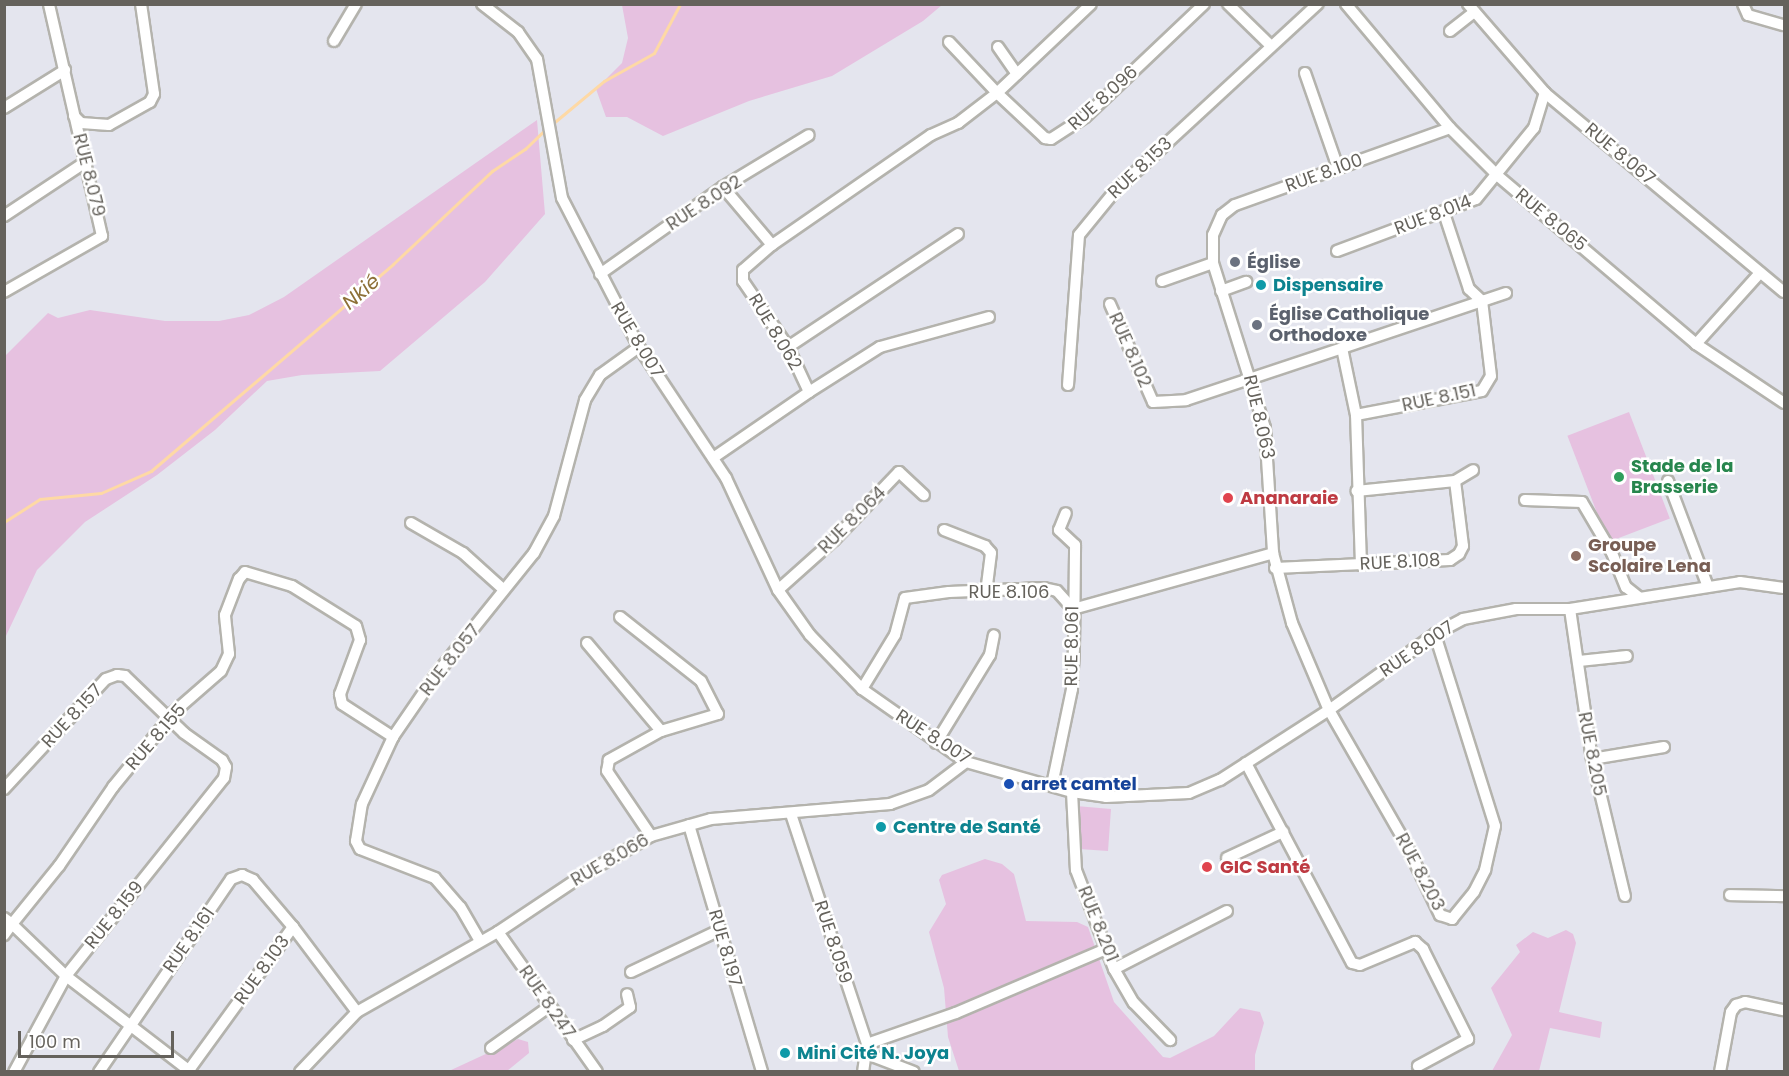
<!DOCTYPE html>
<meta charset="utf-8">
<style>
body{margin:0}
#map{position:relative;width:1789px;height:1076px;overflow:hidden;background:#e4e5ee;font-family:Poppins,sans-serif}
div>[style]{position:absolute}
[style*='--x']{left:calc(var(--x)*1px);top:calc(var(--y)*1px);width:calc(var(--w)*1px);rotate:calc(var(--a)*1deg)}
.green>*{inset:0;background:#e6c1e0;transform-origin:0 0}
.stream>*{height:3px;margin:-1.5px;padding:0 1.5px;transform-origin:1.5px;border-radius:1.5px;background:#fed9a5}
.roads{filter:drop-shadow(2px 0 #b4b3ad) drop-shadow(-2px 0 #b4b3ad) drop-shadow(0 2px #b4b3ad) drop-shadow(0 -2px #b4b3ad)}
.street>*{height:10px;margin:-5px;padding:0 5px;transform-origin:5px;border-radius:5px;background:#fff}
.dots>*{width:16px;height:16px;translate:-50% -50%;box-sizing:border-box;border:3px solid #fff;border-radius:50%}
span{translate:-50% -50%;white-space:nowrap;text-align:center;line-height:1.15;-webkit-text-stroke:5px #fff;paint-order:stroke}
.street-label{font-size:18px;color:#65625c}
.worship-label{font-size:18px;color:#5b616d;font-weight:700}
.left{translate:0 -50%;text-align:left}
.culture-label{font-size:18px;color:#0d838f;font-weight:700}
.leisure-label{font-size:18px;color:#27864d;font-weight:700}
.health-label{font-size:18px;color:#be3a42;font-weight:700}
.education-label{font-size:18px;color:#785e54;font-weight:700}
.transit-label{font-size:18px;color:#164399;font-weight:700}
.water-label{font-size:20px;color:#8d7037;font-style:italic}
.frame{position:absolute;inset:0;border:6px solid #65625c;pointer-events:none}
.scale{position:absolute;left:18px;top:1031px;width:156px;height:27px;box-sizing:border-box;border:3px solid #65625c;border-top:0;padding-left:8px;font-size:18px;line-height:21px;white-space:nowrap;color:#65625c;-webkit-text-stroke:4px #fff;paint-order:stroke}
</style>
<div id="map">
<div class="green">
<i style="clip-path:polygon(622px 5px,622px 4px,942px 5px,923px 21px,832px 76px,749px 101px,663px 136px,627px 117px,606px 117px,596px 89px,622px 63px,628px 38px)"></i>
<i style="clip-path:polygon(537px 120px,545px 214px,485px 282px,380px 371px,302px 375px,267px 381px,215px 430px,157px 475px,85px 522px,37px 570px,5px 638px,5px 356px,48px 313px,58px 318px,90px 310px,165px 321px,219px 321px,249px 315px,284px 297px)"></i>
<i style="left:1629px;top:412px;width:114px;height:66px;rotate:69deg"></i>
<i style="clip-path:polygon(1076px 806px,1111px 809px,1108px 851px,1079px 849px)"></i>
<i style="clip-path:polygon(985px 859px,1002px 864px,1014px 874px,1026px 921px,1077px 922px,1088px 927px,1114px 1002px,1163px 1057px,1170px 1058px,1214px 1036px,1240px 1008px,1260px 1012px,1264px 1023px,1255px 1055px,1255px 1071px,959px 1071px,948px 1037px,944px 988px,929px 932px,946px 904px,939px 880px,942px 875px)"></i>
<i style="clip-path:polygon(1566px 930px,1573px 934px,1576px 943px,1559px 1012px,1602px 1022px,1600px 1038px,1550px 1028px,1539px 1071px,1492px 1071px,1512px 1035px,1491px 988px,1520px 952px,1516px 945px,1533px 932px,1548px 938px)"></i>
<i style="clip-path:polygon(518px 1039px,528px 1042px,529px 1053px,507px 1071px,449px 1071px)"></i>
</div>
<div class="stream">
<i style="--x:551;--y:125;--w:69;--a:-39.7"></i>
<i style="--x:604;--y:81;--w:57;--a:-29.2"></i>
<i style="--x:654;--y:53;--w:55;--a:-62"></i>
<i style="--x:4;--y:522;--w:43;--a:-32.6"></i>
<i style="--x:40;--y:499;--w:61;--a:-5.6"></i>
<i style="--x:101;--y:493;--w:55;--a:-23.7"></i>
<i style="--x:151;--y:471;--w:318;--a:-40.5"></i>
<i style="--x:393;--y:264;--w:136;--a:-43.2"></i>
<i style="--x:492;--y:171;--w:40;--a:-34"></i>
<i style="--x:525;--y:149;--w:29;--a:-44"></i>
</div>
<div class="roads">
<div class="street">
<i style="--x:482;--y:4;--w:46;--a:37.9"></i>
<i style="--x:518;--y:32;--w:33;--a:55"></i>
<i style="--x:537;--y:59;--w:141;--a:79.8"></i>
<i style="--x:562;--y:198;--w:168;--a:62.7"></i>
<i style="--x:639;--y:347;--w:157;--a:56.4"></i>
<i style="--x:726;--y:478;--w:123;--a:65.1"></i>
<i style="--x:778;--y:590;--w:55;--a:54.6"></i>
<i style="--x:810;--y:635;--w:75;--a:46.1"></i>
<i style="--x:862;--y:689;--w:127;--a:35.1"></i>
<i style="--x:966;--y:762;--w:110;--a:15.8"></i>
<i style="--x:1072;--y:792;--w:34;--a:8"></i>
<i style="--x:1106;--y:797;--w:83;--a:-2.8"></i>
<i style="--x:1189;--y:793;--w:34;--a:-23"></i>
<i style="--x:1220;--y:780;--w:130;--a:-32.7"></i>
<i style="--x:1329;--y:710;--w:130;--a:-35.6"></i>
<i style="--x:1435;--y:634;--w:32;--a:-28"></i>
<i style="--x:1463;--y:619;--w:54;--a:-10.7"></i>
<i style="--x:1516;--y:609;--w:54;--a:0"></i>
<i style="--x:1570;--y:609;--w:172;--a:-9"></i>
<i style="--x:1740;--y:582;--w:44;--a:7.8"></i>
<i style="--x:1228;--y:4;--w:60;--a:44.3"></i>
<i style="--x:1346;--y:4;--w:162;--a:50"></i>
<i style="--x:1450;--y:128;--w:68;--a:45"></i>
<i style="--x:1498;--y:176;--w:260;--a:40.3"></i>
<i style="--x:1696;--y:344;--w:106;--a:33.8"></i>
<i style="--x:1468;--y:4;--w:118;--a:49.1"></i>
<i style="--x:1545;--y:93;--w:311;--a:39.8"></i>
<i style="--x:1743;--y:4;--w:12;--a:66"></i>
<i style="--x:1748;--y:15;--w:37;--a:16"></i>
<i style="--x:1450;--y:31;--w:31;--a:-38"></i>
<i style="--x:334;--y:41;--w:43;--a:-59.3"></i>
<i style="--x:949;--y:42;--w:70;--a:46.7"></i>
<i style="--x:997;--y:93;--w:66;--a:43.2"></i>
<i style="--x:1045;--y:138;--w:6;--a:9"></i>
<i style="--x:1051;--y:139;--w:40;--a:-32.9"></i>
<i style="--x:1085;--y:117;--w:164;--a:-43.5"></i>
<i style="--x:998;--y:47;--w:33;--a:55"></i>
<i style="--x:1305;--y:73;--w:101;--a:70.8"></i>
<i style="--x:4;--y:108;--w:72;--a:-31.9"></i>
<i style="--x:74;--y:116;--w:10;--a:45"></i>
<i style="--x:81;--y:123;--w:28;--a:4"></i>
<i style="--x:109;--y:125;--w:47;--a:-29.3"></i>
<i style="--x:150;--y:102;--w:9;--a:-63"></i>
<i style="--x:154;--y:94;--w:91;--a:-98.2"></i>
<i style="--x:4;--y:216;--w:96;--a:-33.5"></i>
<i style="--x:772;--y:245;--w:193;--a:-34.7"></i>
<i style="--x:931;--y:135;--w:30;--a:-24"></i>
<i style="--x:958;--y:123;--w:49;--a:-37.6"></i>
<i style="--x:997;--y:93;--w:129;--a:-43.4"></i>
<i style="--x:1337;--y:251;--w:148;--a:-20.5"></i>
<i style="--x:1476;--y:199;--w:92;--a:-50.8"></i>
<i style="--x:1534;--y:128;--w:37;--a:-73"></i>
<i style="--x:1213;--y:263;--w:28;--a:-90"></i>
<i style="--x:1213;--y:235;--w:22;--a:-66"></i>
<i style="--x:1222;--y:215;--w:16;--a:-38"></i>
<i style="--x:1235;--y:205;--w:228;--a:-19.7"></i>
<i style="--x:600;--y:274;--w:151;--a:-35.3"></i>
<i style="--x:723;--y:187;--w:100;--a:-31.2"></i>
<i style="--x:1162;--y:281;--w:54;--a:-19.4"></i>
<i style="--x:1213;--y:263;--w:173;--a:72.5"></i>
<i style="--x:1265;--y:428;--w:125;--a:86.3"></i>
<i style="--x:1273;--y:553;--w:73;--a:74.8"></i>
<i style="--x:1292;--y:623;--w:95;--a:67"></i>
<i style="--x:1329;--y:710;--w:155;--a:60.1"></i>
<i style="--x:1406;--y:844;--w:79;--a:64.4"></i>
<i style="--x:1440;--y:915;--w:13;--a:18"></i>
<i style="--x:1452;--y:919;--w:35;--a:-51"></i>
<i style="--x:1474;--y:892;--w:25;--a:-63"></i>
<i style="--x:1485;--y:870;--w:45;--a:-77.2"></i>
<i style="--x:1495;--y:826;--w:201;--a:-107.4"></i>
<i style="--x:1221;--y:291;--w:27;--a:-20"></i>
<i style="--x:4;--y:292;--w:113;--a:-29.7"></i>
<i style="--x:102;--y:236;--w:238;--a:-102.9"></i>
<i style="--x:1110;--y:304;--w:107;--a:66.3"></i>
<i style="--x:1153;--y:402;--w:33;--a:-3"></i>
<i style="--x:1186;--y:400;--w:164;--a:-18.4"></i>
<i style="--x:1696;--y:344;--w:96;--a:-48"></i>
<i style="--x:788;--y:347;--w:204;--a:-33.6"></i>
<i style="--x:1068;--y:385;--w:150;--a:-85.8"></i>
<i style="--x:1079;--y:235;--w:57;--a:-50.7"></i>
<i style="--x:1115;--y:191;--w:276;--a:-42.7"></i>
<i style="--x:809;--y:392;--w:84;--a:-32.4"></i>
<i style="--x:880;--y:347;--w:113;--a:-15.4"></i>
<i style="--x:1356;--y:415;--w:68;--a:-101.8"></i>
<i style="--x:1342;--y:348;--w:173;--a:-18.5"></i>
<i style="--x:713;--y:458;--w:116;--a:-34.5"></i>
<i style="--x:809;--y:392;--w:50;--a:-115"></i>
<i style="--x:788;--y:347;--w:80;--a:-124.3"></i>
<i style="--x:743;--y:281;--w:11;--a:-90"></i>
<i style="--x:743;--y:270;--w:38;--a:-41"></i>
<i style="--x:772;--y:245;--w:76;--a:-130.2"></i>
<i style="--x:1455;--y:481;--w:21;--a:-31"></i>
<i style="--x:1668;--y:481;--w:113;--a:69.3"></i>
<i style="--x:1525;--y:500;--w:57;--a:2"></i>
<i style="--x:1582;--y:502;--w:59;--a:59.5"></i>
<i style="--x:1612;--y:553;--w:37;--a:68"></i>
<i style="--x:1626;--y:587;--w:16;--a:38"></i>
<i style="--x:411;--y:523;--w:60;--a:30"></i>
<i style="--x:463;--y:553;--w:54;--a:42"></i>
<i style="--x:944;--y:530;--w:44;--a:21.3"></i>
<i style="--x:985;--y:546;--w:9;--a:49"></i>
<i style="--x:991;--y:553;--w:40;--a:97.1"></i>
<i style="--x:1361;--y:565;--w:150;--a:-91.9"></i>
<i style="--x:1356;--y:415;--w:128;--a:-10.8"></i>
<i style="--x:1482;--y:391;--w:17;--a:-59"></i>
<i style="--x:1491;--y:376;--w:76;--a:-96.8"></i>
<i style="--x:1482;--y:301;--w:18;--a:-137"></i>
<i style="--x:1469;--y:289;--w:80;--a:-108.2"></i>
<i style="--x:1275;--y:568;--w:175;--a:-2.6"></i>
<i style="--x:1450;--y:560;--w:11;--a:-34"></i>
<i style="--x:1459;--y:554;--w:9;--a:-63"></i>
<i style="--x:1463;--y:546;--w:65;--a:-97"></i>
<i style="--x:1455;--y:481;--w:99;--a:174.2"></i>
<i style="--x:778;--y:590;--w:75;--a:-41.8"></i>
<i style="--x:834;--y:540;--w:94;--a:-46.3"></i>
<i style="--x:899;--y:472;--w:34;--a:43"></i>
<i style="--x:1570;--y:609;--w:152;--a:81.7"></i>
<i style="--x:1592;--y:759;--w:141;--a:76.5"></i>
<i style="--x:620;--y:617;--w:103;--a:38.3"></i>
<i style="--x:701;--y:681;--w:37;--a:63"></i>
<i style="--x:718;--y:714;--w:59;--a:163.4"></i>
<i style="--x:661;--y:731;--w:60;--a:150.9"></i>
<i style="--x:609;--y:760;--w:11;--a:100"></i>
<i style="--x:607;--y:771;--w:78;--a:55.9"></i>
<i style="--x:587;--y:643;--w:115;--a:49.9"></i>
<i style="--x:1579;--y:661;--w:48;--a:-5.9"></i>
<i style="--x:862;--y:689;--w:63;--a:-58.6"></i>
<i style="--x:895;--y:635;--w:38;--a:-75"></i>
<i style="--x:905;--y:598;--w:44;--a:-7.8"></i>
<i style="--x:949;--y:592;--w:95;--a:-2.4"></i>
<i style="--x:1044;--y:588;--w:13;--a:13"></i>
<i style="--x:1057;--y:591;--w:24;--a:48"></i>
<i style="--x:1073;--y:609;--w:208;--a:-15.6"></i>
<i style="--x:936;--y:743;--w:103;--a:-58.5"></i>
<i style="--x:990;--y:655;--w:20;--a:-79"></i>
<i style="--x:1592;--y:759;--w:73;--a:-9.5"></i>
<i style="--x:1246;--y:763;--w:226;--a:62.1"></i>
<i style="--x:1352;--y:963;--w:8;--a:14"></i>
<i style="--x:1360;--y:965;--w:60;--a:-22.7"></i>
<i style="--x:1415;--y:942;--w:11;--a:41"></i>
<i style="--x:1423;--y:949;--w:101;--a:63.4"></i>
<i style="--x:1468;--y:1039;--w:57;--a:151.6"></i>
<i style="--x:1052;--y:785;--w:98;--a:-78.2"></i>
<i style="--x:1072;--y:689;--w:41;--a:-87.2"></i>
<i style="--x:1074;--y:648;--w:103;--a:-89.4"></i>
<i style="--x:1075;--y:545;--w:22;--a:-137"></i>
<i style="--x:1059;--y:530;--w:18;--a:-68"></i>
<i style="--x:4;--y:789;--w:150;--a:-47.2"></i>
<i style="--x:106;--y:679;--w:12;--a:-20"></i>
<i style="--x:117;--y:675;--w:8;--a:7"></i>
<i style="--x:125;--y:676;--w:82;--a:44"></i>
<i style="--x:184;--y:733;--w:47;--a:35.4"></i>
<i style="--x:222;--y:760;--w:8;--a:60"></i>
<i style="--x:226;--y:767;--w:11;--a:100"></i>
<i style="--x:224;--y:778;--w:253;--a:128.6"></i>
<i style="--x:66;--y:976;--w:109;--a:118.4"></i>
<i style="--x:1072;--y:792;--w:78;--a:87.1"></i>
<i style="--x:1076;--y:870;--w:106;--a:69"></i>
<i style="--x:1114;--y:969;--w:127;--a:-27.2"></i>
<i style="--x:791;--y:814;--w:242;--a:71.7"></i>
<i style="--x:867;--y:1044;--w:28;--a:98"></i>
<i style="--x:689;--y:825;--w:258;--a:73.5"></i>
<i style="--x:1227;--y:858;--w:62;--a:-24.9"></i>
<i style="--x:1730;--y:895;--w:54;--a:1.1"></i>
<i style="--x:4;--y:918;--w:10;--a:37"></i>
<i style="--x:12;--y:924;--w:14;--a:126"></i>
<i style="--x:498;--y:932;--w:171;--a:54.7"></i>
<i style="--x:480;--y:941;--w:39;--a:-120"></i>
<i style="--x:460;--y:907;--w:38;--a:-131"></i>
<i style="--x:435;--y:878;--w:80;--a:-158.9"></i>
<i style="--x:360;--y:849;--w:9;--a:-117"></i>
<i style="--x:356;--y:841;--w:37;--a:-81"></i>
<i style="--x:362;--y:804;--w:74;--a:-65.2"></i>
<i style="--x:393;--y:737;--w:74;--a:-55.5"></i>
<i style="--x:435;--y:676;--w:158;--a:-51.2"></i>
<i style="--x:534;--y:553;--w:42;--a:-61.6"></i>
<i style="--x:554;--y:516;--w:120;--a:-75"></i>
<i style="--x:585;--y:400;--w:29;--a:-59"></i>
<i style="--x:600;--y:375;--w:48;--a:-35.7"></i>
<i style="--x:1114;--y:969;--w:39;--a:60"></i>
<i style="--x:1134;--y:1003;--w:52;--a:45.8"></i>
<i style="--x:631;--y:972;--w:98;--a:-25.3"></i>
<i style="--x:573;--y:1040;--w:33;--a:-25"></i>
<i style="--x:603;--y:1026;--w:33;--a:-35"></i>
<i style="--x:630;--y:1007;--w:13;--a:-103"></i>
<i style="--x:867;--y:1044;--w:94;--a:-19.2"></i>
<i style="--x:956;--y:1013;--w:161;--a:-23.1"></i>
<i style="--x:491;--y:1048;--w:72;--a:-35.4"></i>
<i style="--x:867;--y:1054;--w:50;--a:21"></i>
<i style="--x:189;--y:1070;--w:177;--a:-54"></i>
<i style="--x:293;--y:927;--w:106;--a:53"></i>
<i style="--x:99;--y:1072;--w:234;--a:-55.6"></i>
<i style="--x:231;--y:879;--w:12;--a:-20"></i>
<i style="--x:242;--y:875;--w:12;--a:24"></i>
<i style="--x:253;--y:880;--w:62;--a:49.6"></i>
<i style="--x:191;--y:1072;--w:158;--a:-142.5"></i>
<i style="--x:66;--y:976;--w:75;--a:-136.1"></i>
<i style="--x:12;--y:924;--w:75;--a:-51"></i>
<i style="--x:59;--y:866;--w:96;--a:-55.6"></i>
<i style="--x:113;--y:787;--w:80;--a:-50.6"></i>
<i style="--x:164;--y:725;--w:9;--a:-27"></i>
<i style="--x:172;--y:721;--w:9;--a:-77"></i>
<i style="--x:174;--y:712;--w:62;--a:-41.1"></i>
<i style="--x:221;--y:671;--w:19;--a:-65"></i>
<i style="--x:229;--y:654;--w:39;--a:-96"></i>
<i style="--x:225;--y:615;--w:39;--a:-69"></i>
<i style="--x:239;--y:579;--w:9;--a:-49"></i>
<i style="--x:245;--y:572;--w:49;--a:16.6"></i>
<i style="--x:292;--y:586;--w:75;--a:32"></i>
<i style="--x:356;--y:626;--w:15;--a:74"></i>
<i style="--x:360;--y:640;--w:58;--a:110.3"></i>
<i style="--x:340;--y:694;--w:10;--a:79"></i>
<i style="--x:342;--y:704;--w:61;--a:32.9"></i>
<i style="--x:300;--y:1072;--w:83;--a:-46.5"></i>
<i style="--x:357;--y:1012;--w:162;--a:-29.6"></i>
<i style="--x:498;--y:932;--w:106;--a:-33.8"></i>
<i style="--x:586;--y:873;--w:75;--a:-29.6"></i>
<i style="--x:651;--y:836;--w:62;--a:-15.8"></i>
<i style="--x:711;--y:819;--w:180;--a:-4.8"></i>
<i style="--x:890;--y:804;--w:41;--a:-19.7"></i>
<i style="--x:929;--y:790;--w:46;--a:-37.1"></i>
<i style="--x:1720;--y:1072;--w:61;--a:-79.6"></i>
<i style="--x:1731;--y:1012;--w:9;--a:-54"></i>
<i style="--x:1736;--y:1005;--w:9;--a:-18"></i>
<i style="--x:1745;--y:1002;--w:40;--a:12"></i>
</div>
</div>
<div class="dots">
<i style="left:1235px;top:262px;background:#6b7280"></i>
<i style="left:1261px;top:285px;background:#0f9aa8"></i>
<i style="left:1257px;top:325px;background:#6b7280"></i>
<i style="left:1619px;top:477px;background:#2e9e5b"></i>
<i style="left:1228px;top:498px;background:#e0444e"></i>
<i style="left:1576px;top:556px;background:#8d6e63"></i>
<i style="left:1009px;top:784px;background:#1a4fb4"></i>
<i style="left:881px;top:827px;background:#0f9aa8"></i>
<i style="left:1207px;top:867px;background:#e0444e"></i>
<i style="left:785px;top:1053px;background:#0f9aa8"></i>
</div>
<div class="street-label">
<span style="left:1103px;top:98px;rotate:-42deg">RUE 8.096</span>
<span style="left:1620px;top:154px;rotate:40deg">RUE 8.067</span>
<span style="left:1140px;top:168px;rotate:-43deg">RUE 8.153</span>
<span style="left:1324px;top:173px;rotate:-20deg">RUE 8.100</span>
<span style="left:89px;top:175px;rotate:76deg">RUE 8.079</span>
<span style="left:704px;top:203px;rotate:-33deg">RUE 8.092</span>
<span style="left:1433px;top:215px;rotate:-21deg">RUE 8.014</span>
<span style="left:1551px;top:220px;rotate:40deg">RUE 8.065</span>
<span style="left:775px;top:332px;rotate:59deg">RUE 8.062</span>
<span style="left:637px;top:340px;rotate:59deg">RUE 8.007</span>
<span style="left:1130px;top:350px;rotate:66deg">RUE 8.102</span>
<span style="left:1439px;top:398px;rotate:-12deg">RUE 8.151</span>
<span style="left:1259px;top:417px;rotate:77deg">RUE 8.063</span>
<span style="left:852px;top:520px;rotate:-45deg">RUE 8.064</span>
<span style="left:1400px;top:562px;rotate:-3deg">RUE 8.108</span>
<span style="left:1009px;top:592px">RUE 8.106</span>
<span style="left:1072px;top:646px;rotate:-89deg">RUE 8.061</span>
<span style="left:1417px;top:649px;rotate:-34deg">RUE 8.007</span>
<span style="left:450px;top:660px;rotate:-52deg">RUE 8.057</span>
<span style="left:72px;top:716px;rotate:-47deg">RUE 8.157</span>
<span style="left:156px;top:737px;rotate:-49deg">RUE 8.155</span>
<span style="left:933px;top:737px;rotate:33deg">RUE 8.007</span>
<span style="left:1592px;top:754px;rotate:79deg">RUE 8.205</span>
<span style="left:610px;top:860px;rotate:-30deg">RUE 8.066</span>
<span style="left:1420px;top:872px;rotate:62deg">RUE 8.203</span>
<span style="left:114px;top:915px;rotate:-51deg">RUE 8.159</span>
<span style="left:1098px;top:924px;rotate:68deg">RUE 8.201</span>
<span style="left:189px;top:940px;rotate:-55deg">RUE 8.161</span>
<span style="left:833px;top:942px;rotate:72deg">RUE 8.059</span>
<span style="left:725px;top:948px;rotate:74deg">RUE 8.197</span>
<span style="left:262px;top:970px;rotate:-54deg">RUE 8.103</span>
<span style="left:547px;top:1002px;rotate:55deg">RUE 8.247</span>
</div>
<div class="worship-label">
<span class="left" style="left:1247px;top:262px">Église</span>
<span class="left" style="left:1269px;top:325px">Église Catholique<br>Orthodoxe</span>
</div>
<div class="culture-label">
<span class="left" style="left:1273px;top:285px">Dispensaire</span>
<span class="left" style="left:893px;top:827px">Centre de Santé</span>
<span class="left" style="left:797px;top:1053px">Mini Cité N. Joya</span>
</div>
<div class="leisure-label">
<span class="left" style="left:1631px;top:477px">Stade de la<br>Brasserie</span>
</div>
<div class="health-label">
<span class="left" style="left:1240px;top:498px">Ananaraie</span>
<span class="left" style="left:1220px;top:867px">GIC Santé</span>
</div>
<div class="education-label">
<span class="left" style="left:1588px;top:556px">Groupe<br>Scolaire Lena</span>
</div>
<div class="transit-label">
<span class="left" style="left:1021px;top:784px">arret camtel</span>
</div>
<div class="water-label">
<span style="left:361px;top:292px;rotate:-41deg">Nkié</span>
</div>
<div class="frame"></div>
<div class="scale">100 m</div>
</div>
